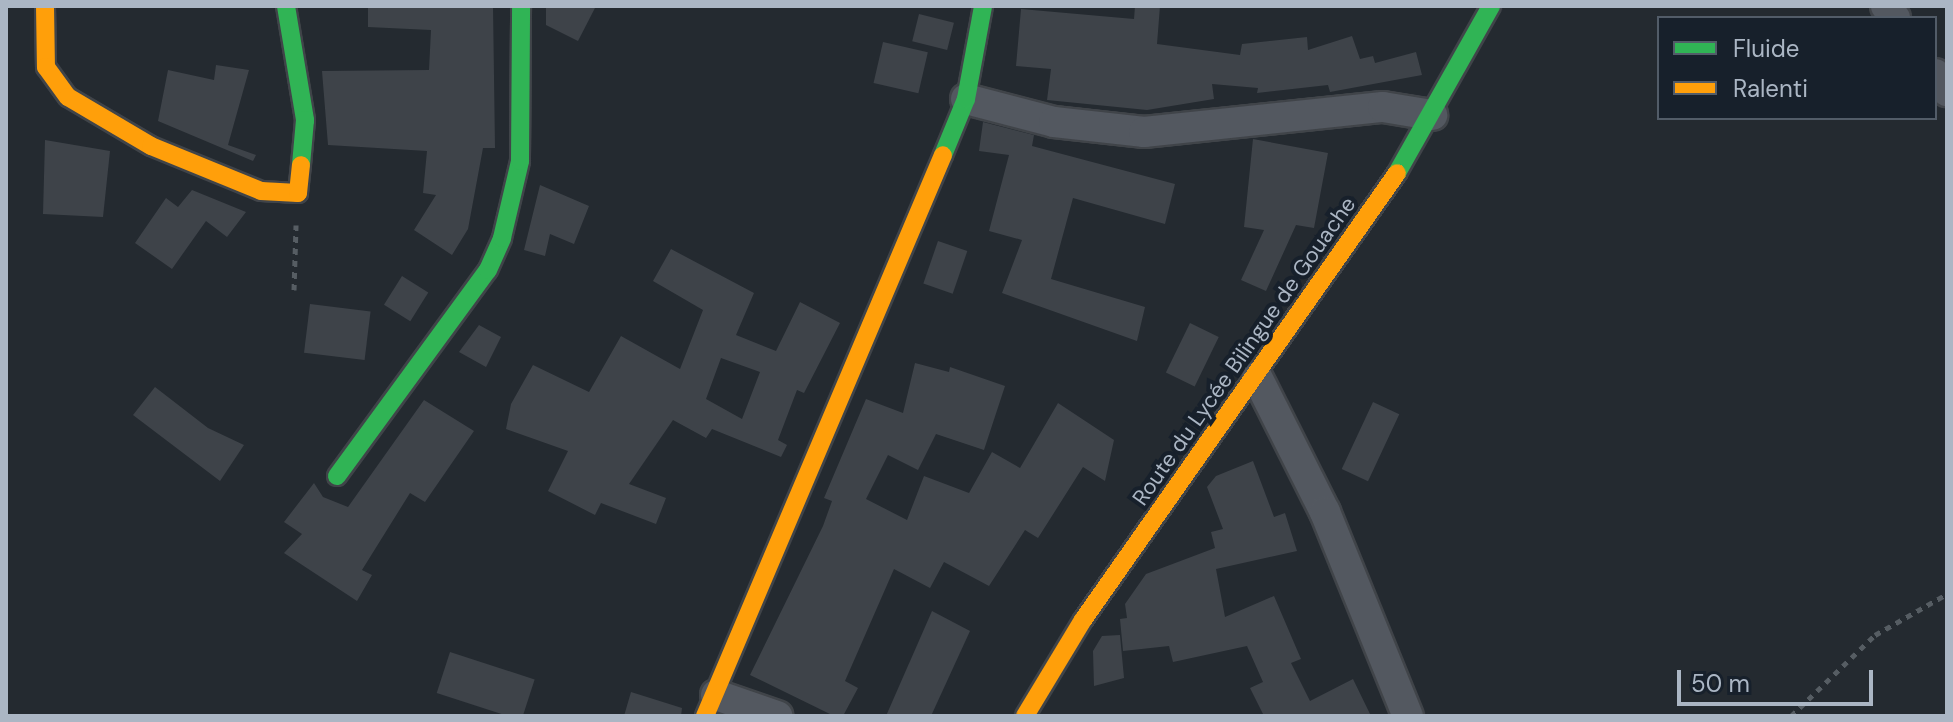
<!DOCTYPE html>
<meta charset="utf-8">
<style>
body{margin:0}
#map{position:relative;width:1953px;height:722px;overflow:hidden;background:#242a30;font-family:"DM Sans",sans-serif}
div>[style]{position:absolute}
[style*='--x']{left:calc(var(--x)*1px);top:calc(var(--y)*1px);width:calc(var(--w)*1px);rotate:calc(var(--a)*1deg)}
.building>*{inset:0;background:#3e4349;transform-origin:0 0}
.path>*{height:5px;margin-top:-2.5px;transform-origin:0;background:repeating-linear-gradient(90deg,#565d63 0 6px,transparent 0 12px)}
.roads{filter:drop-shadow(2px 0 #404449) drop-shadow(-2px 0 #404449) drop-shadow(0 2px #404449) drop-shadow(0 -2px #404449)}
.street>*{height:30px;margin:-15px;padding:0 15px;transform-origin:15px;border-radius:15px;background:#535860}
.fast>*{height:18px;margin:-9px;padding:0 9px;transform-origin:9px;border-radius:9px;background:#30b455}
.slow>*{height:18px;margin:-9px;padding:0 9px;transform-origin:9px;border-radius:9px;background:#ff9f0a}
span{translate:-50% -50%;white-space:nowrap;text-align:center;line-height:1.15;-webkit-text-stroke:8px #17202b;paint-order:stroke}
.street-label{font-size:22px;color:#abb6c4}
.frame{position:absolute;inset:0;border:8px solid #abb6c4;pointer-events:none}
.legend{position:absolute;left:1657px;top:16px;width:280px;height:104px;box-sizing:border-box;background:#17202b;border:2px solid #525c68;margin:0;padding:10px 14px;list-style:none;font-size:24px;color:#abb6c4}
.legend li{display:flex;align-items:center;gap:16px;height:40px}
.legend b{width:40px;border:2px solid #525c68}
.scale{position:absolute;left:1677px;top:670px;width:196px;height:36px;box-sizing:border-box;border:4px solid #abb6c4;border-top:0;padding-left:10px;font-size:24px;line-height:28px;white-space:nowrap;color:#abb6c4;-webkit-text-stroke:6px #17202b;paint-order:stroke}
</style>
<div id="map">
<div class="building">
<i style="clip-path:polygon(368px 6px,493px 6px,495px 148px,483px 148px,468px 229px,452px 255px,414px 230px,436px 195px,423px 193px,427px 151px,328px 145px,322px 71px,429px 70px,431px 30px,368px 27px)"></i>
<i style="clip-path:polygon(546px 6px,596px 6px,578px 41px,546px 25px)"></i>
<i style="clip-path:polygon(1135px 6px,1160px 6px,1157px 44px,1240px 55px,1242px 44px,1307px 37px,1308px 50px,1352px 36px,1360px 59px,1373px 56px,1375px 63px,1416px 52px,1422px 75px,1330px 92px,1328px 85px,1257px 93px,1258px 88px,1212px 84px,1214px 99px,1147px 110px,1047px 100px,1051px 69px,1016px 66px,1021px 9px,1134px 19px)"></i>
<i style="left:919px;top:14px;width:36px;height:28px;rotate:14deg"></i>
<i style="left:883px;top:42px;width:46px;height:42px;rotate:13deg"></i>
<i style="clip-path:polygon(216px 65px,249px 70px,228px 145px,256px 155px,253px 161px,158px 121px,168px 70px,214px 80px)"></i>
<i style="clip-path:polygon(983px 122px,1034px 135px,1032px 146px,1175px 184px,1165px 224px,1073px 198px,1051px 279px,1145px 307px,1137px 341px,1002px 293px,1022px 240px,989px 231px,1009px 155px,979px 151px)"></i>
<i style="clip-path:polygon(1253px 139px,1328px 153px,1314px 228px,1296px 225px,1266px 291px,1241px 280px,1264px 230px,1244px 227px)"></i>
<i style="clip-path:polygon(45px 140px,110px 151px,103px 217px,43px 214px)"></i>
<i style="clip-path:polygon(540px 185px,589px 206px,574px 244px,550px 234px,545px 256px,524px 250px)"></i>
<i style="clip-path:polygon(192px 190px,246px 212px,227px 237px,206px 221px,172px 269px,135px 243px,166px 198px,178px 207px)"></i>
<i style="left:938px;top:241px;width:31px;height:45px;rotate:19deg"></i>
<i style="clip-path:polygon(evenodd,671px 249px,754px 293px,736px 335px,776px 351px,800px 302px,840px 323px,804px 393px,797px 390px,778px 440px,787px 445px,781px 457px,712px 429px,706px 438px,673px 420px,629px 484px,666px 498px,656px 524px,601px 503px,595px 515px,548px 491px,568px 451px,506px 429px,511px 404px,533px 365px,589px 392px,621px 336px,680px 369px,703px 310px,653px 281px,671px 249px,721px 358px,760px 372px,742px 419px,706px 399px,721px 358px)"></i>
<i style="left:402px;top:276px;width:31px;height:34px;rotate:32deg"></i>
<i style="left:310px;top:304px;width:61px;height:49px;rotate:7deg"></i>
<i style="left:1190px;top:323px;width:32px;height:55px;rotate:26deg"></i>
<i style="clip-path:polygon(479px 325px,501px 337px,486px 367px,459px 352px)"></i>
<i style="clip-path:polygon(915px 363px,949px 372px,950px 367px,1005px 386px,984px 450px,936px 434px,918px 470px,888px 455px,866px 499px,907px 520px,924px 476px,969px 493px,992px 452px,1020px 468px,1058px 403px,1114px 440px,1105px 481px,1083px 467px,1038px 538px,1025px 530px,989px 586px,944px 562px,930px 588px,894px 569px,845px 681px,858px 688px,843px 716px,834px 716px,750px 675px,823px 526px,832px 501px,824px 498px,866px 399px,903px 413px)"></i>
<i style="clip-path:polygon(155px 387px,208px 428px,244px 445px,220px 481px,133px 415px)"></i>
<i style="clip-path:polygon(424px 400px,474px 431px,425px 502px,410px 493px,362px 570px,372px 575px,357px 601px,284px 553px,302px 534px,284px 522px,314px 483px,323px 497px,348px 507px)"></i>
<i style="left:1373px;top:402px;width:29px;height:74px;rotate:25deg"></i>
<i style="clip-path:polygon(1253px 461px,1274px 517px,1285px 513px,1297px 551px,1216px 569px,1225px 617px,1274px 596px,1301px 659px,1291px 663px,1310px 701px,1353px 679px,1371px 716px,1264px 716px,1250px 688px,1263px 682px,1247px 646px,1173px 662px,1169px 646px,1123px 651px,1120px 619px,1127px 618px,1125px 604px,1146px 574px,1215px 548px,1211px 532px,1223px 529px,1207px 487px,1216px 476px)"></i>
<i style="clip-path:polygon(932px 611px,970px 631px,931px 716px,886px 716px)"></i>
<i style="clip-path:polygon(1120px 635px,1124px 678px,1094px 686px,1093px 651px,1102px 636px)"></i>
<i style="left:450px;top:652px;width:89px;height:43px;rotate:18deg"></i>
<i style="clip-path:polygon(631px 692px,682px 708px,681px 716px,624px 716px)"></i>
</div>
<div class="path">
<i style="--x:294;--y:290;--w:65;--a:-88.2"></i>
<i style="--x:1791;--y:716;--w:117;--a:-44"></i>
<i style="--x:1875;--y:635;--w:83;--a:-29.7"></i>
</div>
<div class="roads">
<div class="street">
<i style="--x:1886;--y:6;--w:15;--a:53"></i>
<i style="--x:1935;--y:74;--w:21;--a:55"></i>
<i style="--x:966;--y:99;--w:91;--a:14.6"></i>
<i style="--x:1054;--y:122;--w:91;--a:6.3"></i>
<i style="--x:1144;--y:132;--w:240;--a:-6"></i>
<i style="--x:1383;--y:107;--w:50;--a:9.3"></i>
<i style="--x:1257;--y:377;--w:151;--a:63.3"></i>
<i style="--x:1325;--y:512;--w:220;--a:67.9"></i>
<i style="--x:716;--y:695;--w:65;--a:19"></i>
</div>
<div class="fast">
<i style="--x:286;--y:6;--w:116;--a:80.5"></i>
<i style="--x:305;--y:120;--w:45;--a:95.1"></i>
<i style="--x:943;--y:155;--w:61;--a:-67.7"></i>
<i style="--x:966;--y:99;--w:95;--a:-79.6"></i>
<i style="--x:1397;--y:173;--w:192;--a:-60.6"></i>
<i style="--x:337;--y:476;--w:255;--a:-53.8"></i>
<i style="--x:488;--y:270;--w:35;--a:-66"></i>
<i style="--x:502;--y:238;--w:79;--a:-76.8"></i>
<i style="--x:520;--y:161;--w:155;--a:-89.6"></i>
</div>
<div class="slow">
<i style="--x:45;--y:6;--w:61;--a:89.1"></i>
<i style="--x:46;--y:67;--w:37;--a:54"></i>
<i style="--x:68;--y:97;--w:96;--a:30.6"></i>
<i style="--x:151;--y:146;--w:119;--a:22.2"></i>
<i style="--x:261;--y:191;--w:37;--a:3"></i>
<i style="--x:298;--y:193;--w:28;--a:-84"></i>
<i style="--x:705;--y:716;--w:609;--a:-67.01"></i>
<i style="--x:1025;--y:716;--w:112;--a:-58.9"></i>
<i style="--x:1083;--y:620;--w:546;--a:-54.91"></i>
</div>
</div>
<div class="street-label">
<span style="left:1244px;top:351px;rotate:-55deg">Route du Lycée Bilingue de Gouache</span>
</div>
<div class="frame"></div>
<ul class="legend">
<li><b style="height:10px;background:#30b455"></b>Fluide</li>
<li><b style="height:10px;background:#ff9f0a"></b>Ralenti</li>
</ul>
<div class="scale">50 m</div>
</div>
